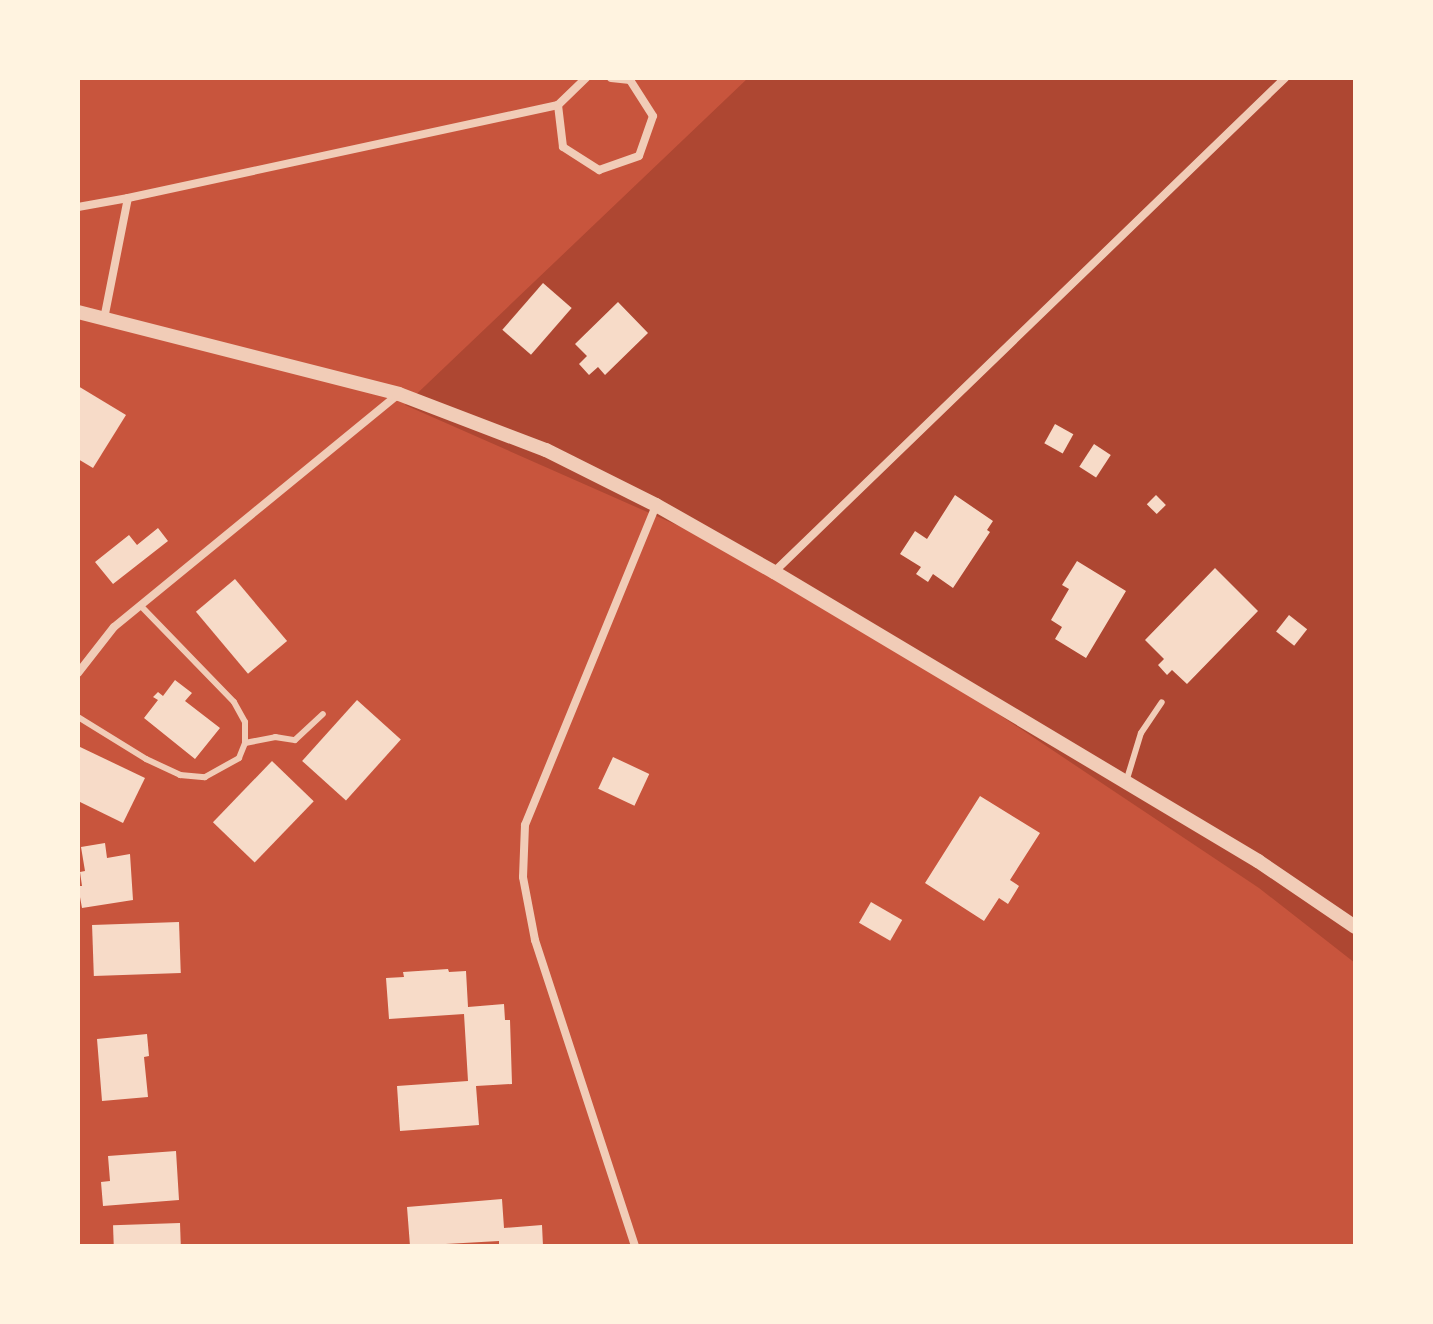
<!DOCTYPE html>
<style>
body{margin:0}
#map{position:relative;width:1433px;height:1324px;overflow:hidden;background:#c8553d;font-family:Figtree,sans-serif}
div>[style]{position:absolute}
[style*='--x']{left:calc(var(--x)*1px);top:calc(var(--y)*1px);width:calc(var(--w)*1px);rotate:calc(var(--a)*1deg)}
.green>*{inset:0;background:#ae4732}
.building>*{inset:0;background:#f7dbc8;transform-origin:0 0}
.service>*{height:6px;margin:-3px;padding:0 3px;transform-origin:3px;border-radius:3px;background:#f1ccb7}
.minor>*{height:8px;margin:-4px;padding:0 4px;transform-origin:4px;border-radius:4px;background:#f1ccb7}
.tertiary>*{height:14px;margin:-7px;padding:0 7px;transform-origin:7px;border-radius:7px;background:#f1ccb7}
span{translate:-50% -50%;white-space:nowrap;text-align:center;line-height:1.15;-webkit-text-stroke:6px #fff3e0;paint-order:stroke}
.frame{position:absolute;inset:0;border:80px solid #fff3e0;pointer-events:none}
</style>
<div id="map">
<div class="green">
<i style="clip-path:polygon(748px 78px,1355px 78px,1355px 963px,1259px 888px,790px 575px,405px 405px)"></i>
</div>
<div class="building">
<i style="left:543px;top:283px;width:38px;height:62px;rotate:41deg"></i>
<i style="clip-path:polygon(618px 302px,648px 333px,605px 375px,598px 367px,589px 375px,579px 364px,587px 356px,575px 344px)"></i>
<i style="clip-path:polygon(78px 386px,126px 415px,93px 468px,78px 459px)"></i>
<i style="left:1055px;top:424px;width:21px;height:22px;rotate:29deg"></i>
<i style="left:1094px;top:444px;width:20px;height:27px;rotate:33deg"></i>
<i style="clip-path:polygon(955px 495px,993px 521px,987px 530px,990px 532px,953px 588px,933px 574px,928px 582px,916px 574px,921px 567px,900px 554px,915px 531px,927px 539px)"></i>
<i style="left:1156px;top:495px;width:14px;height:13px;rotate:45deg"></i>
<i style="clip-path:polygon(158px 528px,168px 541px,113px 584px,95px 562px,129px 535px,137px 545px)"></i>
<i style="clip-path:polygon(1077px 561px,1126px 591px,1086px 658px,1055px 639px,1062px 627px,1051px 620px,1069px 589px,1062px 585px)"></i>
<i style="clip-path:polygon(1215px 568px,1258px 611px,1187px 684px,1172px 670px,1167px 675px,1158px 665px,1164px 659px,1145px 640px)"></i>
<i style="left:235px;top:579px;width:81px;height:51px;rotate:50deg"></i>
<i style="left:1289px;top:615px;width:23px;height:21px;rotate:38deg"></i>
<i style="clip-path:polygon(175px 680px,192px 693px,185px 701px,220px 728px,195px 759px,144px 718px,158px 700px,153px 697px,158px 692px,163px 696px)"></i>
<i style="left:357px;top:700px;width:59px;height:82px;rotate:42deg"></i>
<i style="clip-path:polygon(78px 746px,145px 778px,123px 823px,78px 801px)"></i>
<i style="left:613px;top:757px;width:40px;height:35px;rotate:25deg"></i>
<i style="left:272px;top:761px;width:58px;height:85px;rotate:44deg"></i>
<i style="clip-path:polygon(980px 796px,1040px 833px,1010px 880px,1019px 886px,1008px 904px,999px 898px,984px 921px,925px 883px)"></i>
<i style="clip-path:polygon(105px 843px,107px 858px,130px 854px,133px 900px,82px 908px,78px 886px,82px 886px,80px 872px,85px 871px,81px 847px)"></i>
<i style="left:871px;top:902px;width:36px;height:24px;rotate:30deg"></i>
<i style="left:179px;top:922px;width:51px;height:87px;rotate:88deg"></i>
<i style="clip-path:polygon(448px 969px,449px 972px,466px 971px,468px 1007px,504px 1004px,505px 1020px,510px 1020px,512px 1084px,476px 1086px,479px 1125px,400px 1131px,397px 1086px,468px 1081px,464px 1014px,389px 1019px,386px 978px,404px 977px,403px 972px)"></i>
<i style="clip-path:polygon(147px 1034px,149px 1056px,144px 1057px,148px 1097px,102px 1101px,97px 1039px)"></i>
<i style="clip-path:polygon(176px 1151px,179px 1200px,103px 1206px,101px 1182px,110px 1181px,108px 1156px)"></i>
<i style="clip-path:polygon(502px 1199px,504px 1228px,542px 1225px,543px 1246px,499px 1246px,499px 1241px,410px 1246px,407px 1207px)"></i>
<i style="left:180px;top:1223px;width:23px;height:67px;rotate:88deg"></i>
</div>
<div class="service">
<i style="--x:78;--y:717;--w:80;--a:31.7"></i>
<i style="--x:146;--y:759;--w:38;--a:25"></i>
<i style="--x:180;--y:775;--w:25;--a:5"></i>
<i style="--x:205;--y:777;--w:39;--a:-29"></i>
<i style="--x:239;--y:758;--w:16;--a:-68"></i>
<i style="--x:245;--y:743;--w:21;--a:-90"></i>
<i style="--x:245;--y:722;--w:23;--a:-119"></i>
<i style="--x:234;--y:702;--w:135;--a:-134.1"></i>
<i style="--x:245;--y:743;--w:31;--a:-11"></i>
<i style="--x:275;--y:737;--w:20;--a:9"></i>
<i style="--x:295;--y:740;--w:38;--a:-43"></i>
<i style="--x:1126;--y:782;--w:51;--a:-73"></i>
<i style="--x:1141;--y:733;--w:37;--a:-56"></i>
</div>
<div class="minor">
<i style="--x:558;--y:105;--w:42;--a:83.2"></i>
<i style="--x:563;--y:147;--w:43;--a:32.6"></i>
<i style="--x:599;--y:170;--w:42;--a:-19.3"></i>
<i style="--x:639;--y:156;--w:42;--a:-70.7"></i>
<i style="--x:653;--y:116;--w:43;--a:-122.6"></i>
<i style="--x:630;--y:80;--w:19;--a:-174"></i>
<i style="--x:78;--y:207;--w:51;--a:-10.2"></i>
<i style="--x:104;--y:319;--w:123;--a:-78.8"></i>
<i style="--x:128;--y:198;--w:440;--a:-12.2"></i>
<i style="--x:558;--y:105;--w:39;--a:-44"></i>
<i style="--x:774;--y:572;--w:711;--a:-44.03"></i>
<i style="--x:78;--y:673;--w:58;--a:-52"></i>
<i style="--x:114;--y:627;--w:368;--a:-39.3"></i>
<i style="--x:635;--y:1246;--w:322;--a:-108.1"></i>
<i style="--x:535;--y:940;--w:64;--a:-100.8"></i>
<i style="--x:523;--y:877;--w:52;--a:-87.8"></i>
<i style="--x:525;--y:825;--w:346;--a:-67.7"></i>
</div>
<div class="tertiary">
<i style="--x:78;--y:312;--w:331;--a:14.3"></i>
<i style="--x:399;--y:394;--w:157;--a:20.9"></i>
<i style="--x:546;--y:450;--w:123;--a:26.6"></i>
<i style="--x:656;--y:505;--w:136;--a:29.6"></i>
<i style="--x:774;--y:572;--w:564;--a:30.84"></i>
<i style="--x:1258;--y:861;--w:117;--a:34.2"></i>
</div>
<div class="frame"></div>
</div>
